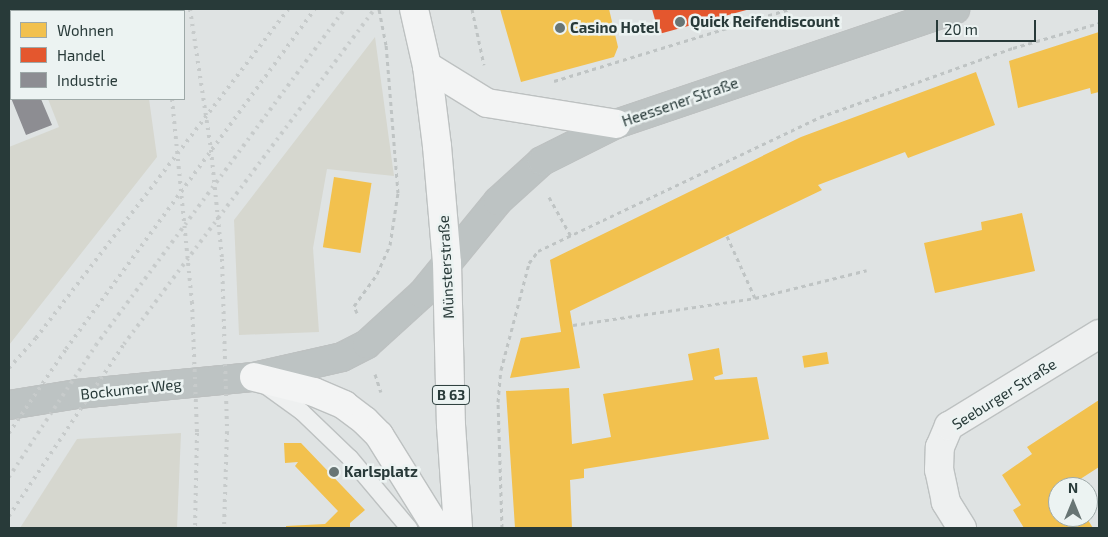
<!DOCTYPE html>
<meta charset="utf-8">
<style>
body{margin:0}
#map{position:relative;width:1108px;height:537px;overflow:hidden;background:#dfe3e3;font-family:"Exo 2",sans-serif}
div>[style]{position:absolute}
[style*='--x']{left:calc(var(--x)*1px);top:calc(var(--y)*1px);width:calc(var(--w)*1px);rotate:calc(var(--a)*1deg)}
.green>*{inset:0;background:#d6d7cf;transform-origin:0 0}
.homes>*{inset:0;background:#f2c14e;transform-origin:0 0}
.shops>*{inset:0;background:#e4572e}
.industry>*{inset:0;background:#8d8d92}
.path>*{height:3px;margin-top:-1.5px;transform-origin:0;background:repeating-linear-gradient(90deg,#bfc4c4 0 4px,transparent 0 8px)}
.roads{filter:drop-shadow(1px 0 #bdc1c1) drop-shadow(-1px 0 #bdc1c1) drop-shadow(0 1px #bdc1c1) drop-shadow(0 -1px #bdc1c1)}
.lane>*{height:16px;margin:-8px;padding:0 8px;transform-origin:8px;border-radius:8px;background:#eef0f0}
.street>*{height:28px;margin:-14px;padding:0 14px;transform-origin:14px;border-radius:14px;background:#eef0f0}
.secondary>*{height:28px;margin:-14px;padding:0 14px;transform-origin:14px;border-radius:14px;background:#bdc3c3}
.primary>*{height:28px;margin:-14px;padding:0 14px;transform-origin:14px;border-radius:14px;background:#f3f4f4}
.rail>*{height:4px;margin-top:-2px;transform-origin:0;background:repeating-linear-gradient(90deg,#c7cbcb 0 2.5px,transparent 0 7.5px)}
.dots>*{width:14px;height:14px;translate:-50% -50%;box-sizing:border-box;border:2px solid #ecf3f2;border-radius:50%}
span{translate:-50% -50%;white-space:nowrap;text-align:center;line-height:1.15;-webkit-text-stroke:5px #ecf3f2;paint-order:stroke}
.shield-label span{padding:1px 4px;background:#ecf3f2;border:1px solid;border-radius:4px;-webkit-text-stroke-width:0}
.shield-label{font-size:14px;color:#283a39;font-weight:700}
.poi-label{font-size:15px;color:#283a39;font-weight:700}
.left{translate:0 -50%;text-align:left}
.street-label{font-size:15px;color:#283a39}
.frame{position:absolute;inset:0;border:10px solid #283a39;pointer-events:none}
.legend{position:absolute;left:10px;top:10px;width:175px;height:90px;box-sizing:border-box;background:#ecf3f2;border:1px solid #9ea9a8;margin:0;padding:6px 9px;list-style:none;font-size:15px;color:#283a39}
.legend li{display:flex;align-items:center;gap:10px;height:25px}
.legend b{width:25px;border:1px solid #9ea9a8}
.north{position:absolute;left:1048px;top:477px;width:50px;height:50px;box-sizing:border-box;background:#ecf3f2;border:1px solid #9ea9a8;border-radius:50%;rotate:0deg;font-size:14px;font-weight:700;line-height:20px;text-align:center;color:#283a39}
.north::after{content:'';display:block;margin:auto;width:18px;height:22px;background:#687574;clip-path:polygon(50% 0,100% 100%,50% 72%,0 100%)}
.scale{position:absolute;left:936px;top:20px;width:100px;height:22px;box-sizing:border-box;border:2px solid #283a39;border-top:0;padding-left:6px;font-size:15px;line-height:18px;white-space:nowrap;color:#283a39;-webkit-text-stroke:4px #ecf3f2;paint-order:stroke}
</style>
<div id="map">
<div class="green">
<i style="left:13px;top:9px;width:122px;height:2px"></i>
<i style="clip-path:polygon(375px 37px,394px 176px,327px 169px,313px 248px,319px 332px,239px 335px,234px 220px)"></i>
<i style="clip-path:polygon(48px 99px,149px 99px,157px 157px,9px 345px,9px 147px,59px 127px)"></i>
<i style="clip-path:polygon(181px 433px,177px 528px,20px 528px,77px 439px)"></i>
</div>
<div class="homes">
<i style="clip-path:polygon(500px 9px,609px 9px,618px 47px,614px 57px,521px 82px)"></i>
<i style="clip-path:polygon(1099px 32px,1099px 92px,1091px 94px,1090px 88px,1018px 108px,1009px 61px)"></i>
<i style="clip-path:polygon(976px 72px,995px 125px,908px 158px,905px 152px,818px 185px,822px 190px,570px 311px,580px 368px,510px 378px,521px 338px,561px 332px,550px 260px,801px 137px)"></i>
<i style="left:334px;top:177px;width:38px;height:71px;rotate:9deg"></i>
<i style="clip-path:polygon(1022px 213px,1035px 271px,935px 293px,924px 243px,982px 230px,981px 222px)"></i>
<i style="clip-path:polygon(719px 348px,723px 374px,714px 377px,715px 380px,757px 377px,769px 439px,584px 469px,584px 478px,570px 480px,572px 528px,515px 528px,506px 391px,569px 388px,572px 444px,611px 437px,603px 394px,693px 380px,688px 354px)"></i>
<i style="left:827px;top:352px;width:12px;height:25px;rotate:81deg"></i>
<i style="clip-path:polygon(1099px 400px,1099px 467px,1068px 487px,1058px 487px,1058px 517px,1086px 517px,1093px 528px,1024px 528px,1013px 510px,1021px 505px,1002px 475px,1032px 454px,1027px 447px)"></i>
<i style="clip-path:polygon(284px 443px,301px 443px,365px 510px,350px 523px,350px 528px,286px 528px,286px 526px,325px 524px,338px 511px,295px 466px,298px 462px,285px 463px)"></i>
</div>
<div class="shops">
<i style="clip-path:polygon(652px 9px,750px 9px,659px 34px)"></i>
</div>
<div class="industry">
<i style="clip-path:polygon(9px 23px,11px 99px,41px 99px,52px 125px,26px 135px,9px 93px)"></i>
</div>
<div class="path">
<i style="--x:472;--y:9;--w:57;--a:77.9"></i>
<i style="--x:554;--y:81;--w:247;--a:-17"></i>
<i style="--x:549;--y:197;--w:45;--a:60.6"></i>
<i style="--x:727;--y:236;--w:68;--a:65.7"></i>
<i style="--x:357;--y:313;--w:8;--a:-113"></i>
<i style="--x:354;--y:306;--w:39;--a:-54"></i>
<i style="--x:377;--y:274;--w:32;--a:-66"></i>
<i style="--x:390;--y:245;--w:53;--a:-81.3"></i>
<i style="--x:398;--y:193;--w:148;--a:-94.6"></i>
<i style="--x:386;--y:45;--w:37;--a:-101"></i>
<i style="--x:573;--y:325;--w:184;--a:-8.4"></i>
<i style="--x:755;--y:298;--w:115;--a:-14"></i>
<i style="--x:375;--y:374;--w:19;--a:72"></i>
<i style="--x:502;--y:528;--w:126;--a:-91.8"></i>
<i style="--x:498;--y:402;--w:32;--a:-85"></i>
<i style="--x:501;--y:370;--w:111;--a:-75.3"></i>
<i style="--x:529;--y:263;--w:15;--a:-53"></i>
<i style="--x:538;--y:251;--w:312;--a:-25.4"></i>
<i style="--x:820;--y:117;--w:205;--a:-19.7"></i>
<i style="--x:1013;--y:48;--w:90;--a:-16.2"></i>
</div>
<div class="roads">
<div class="lane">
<i style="--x:266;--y:386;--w:44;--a:35.8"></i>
<i style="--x:302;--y:412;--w:66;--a:43.8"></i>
<i style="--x:350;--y:458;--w:92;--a:49.9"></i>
</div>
<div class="street">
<i style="--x:962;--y:528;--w:31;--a:-122"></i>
<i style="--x:946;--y:502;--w:33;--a:-102"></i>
<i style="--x:939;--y:470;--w:23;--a:-88"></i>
<i style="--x:940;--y:447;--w:23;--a:-67"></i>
<i style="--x:949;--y:426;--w:176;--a:-31.5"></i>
</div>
<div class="secondary">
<i style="--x:9;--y:405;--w:69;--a:-9.2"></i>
<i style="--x:77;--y:394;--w:178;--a:-5.5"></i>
<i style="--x:254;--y:377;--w:90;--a:-12.8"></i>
<i style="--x:342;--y:357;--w:28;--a:-27"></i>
<i style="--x:367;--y:344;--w:74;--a:-42.3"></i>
<i style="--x:422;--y:294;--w:120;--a:-50.7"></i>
<i style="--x:498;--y:201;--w:59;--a:-42.3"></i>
<i style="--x:542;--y:161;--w:83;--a:-26.6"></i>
<i style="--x:616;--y:124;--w:358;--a:-18.7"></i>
</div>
<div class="primary">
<i style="--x:414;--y:9;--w:58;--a:77.2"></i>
<i style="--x:427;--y:66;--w:81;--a:82.9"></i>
<i style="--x:437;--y:146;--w:117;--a:85.1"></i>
<i style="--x:447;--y:263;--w:162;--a:88.6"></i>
<i style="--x:451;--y:425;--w:103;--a:86.1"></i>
<i style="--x:427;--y:66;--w:70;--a:31.7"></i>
<i style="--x:487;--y:103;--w:131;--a:9.2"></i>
<i style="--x:254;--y:377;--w:62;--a:14"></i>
<i style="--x:314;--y:392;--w:33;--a:23"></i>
<i style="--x:344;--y:405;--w:26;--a:37"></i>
<i style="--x:365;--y:421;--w:20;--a:45"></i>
<i style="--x:379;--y:435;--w:110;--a:58.1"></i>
</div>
</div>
<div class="rail">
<i style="--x:156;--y:9;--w:2;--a:90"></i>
<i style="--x:190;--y:9;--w:143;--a:81.5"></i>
<i style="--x:211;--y:150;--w:110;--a:84.2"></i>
<i style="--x:222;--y:259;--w:173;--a:88.3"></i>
<i style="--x:227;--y:432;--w:96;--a:91.8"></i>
<i style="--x:172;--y:99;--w:204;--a:84.4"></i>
<i style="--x:192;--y:302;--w:131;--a:87.8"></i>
<i style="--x:197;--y:433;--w:95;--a:91.2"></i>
<i style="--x:9;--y:368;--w:40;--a:-48"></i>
<i style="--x:36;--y:338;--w:414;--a:-52.5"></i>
<i style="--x:9;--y:433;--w:102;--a:-55.8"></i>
<i style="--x:66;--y:349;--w:421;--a:-53.8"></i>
<i style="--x:9;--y:477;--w:158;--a:-56.6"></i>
<i style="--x:96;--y:345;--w:418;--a:-53.5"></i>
<i style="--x:9;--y:516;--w:207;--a:-56.2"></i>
<i style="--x:124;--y:344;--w:419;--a:-53.2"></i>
</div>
<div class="dots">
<i style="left:680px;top:22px;background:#687574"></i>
<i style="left:560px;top:28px;background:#687574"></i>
<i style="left:334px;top:472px;background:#687574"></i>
</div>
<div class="shield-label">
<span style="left:451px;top:395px">B 63</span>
</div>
<div class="poi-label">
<span class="left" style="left:690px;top:22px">Quick Reifendiscount</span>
<span class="left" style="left:570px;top:28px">Casino Hotel</span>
<span class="left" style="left:344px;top:472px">Karlsplatz</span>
</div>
<div class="street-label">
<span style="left:680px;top:102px;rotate:-19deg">Heessener Straße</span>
<span style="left:446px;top:267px;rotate:-93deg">Münsterstraße</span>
<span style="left:131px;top:389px;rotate:-6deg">Bockumer Weg</span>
<span style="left:1004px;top:394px;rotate:-32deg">Seeburger Straße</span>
</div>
<div class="frame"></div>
<ul class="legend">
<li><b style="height:14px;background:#f2c14e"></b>Wohnen</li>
<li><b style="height:14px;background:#e4572e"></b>Handel</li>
<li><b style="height:14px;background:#8d8d92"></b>Industrie</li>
</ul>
<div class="north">N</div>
<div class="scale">20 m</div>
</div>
